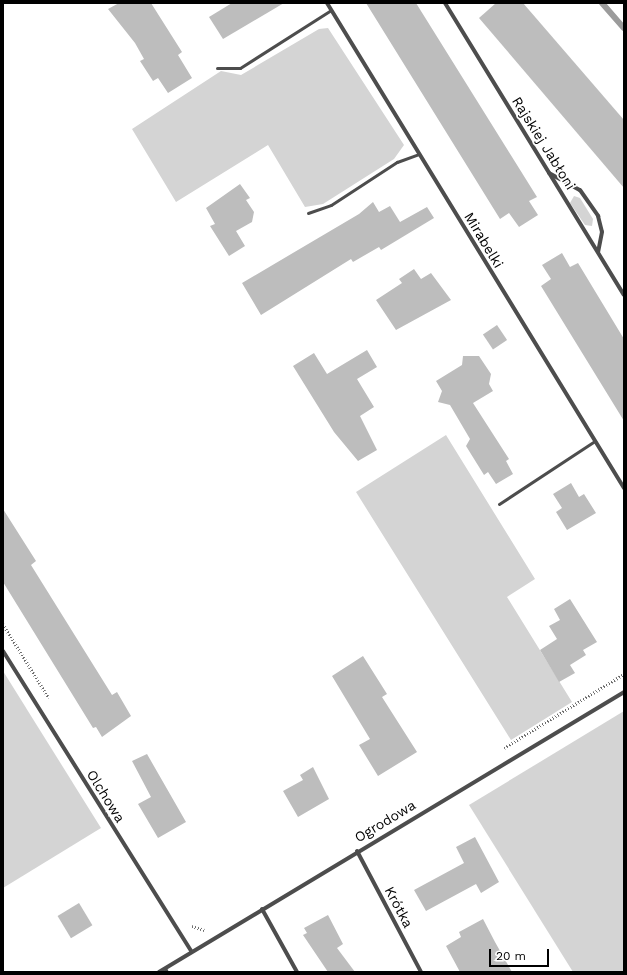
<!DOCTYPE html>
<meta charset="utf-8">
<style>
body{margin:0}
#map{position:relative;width:627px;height:975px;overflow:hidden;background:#fff;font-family:"Work Sans",sans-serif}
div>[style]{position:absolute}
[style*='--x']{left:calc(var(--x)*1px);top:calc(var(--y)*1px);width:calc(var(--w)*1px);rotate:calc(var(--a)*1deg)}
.green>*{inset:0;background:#d4d4d4}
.stream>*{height:6px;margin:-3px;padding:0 3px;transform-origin:3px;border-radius:3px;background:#9b9b9b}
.building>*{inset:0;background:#bdbdbd;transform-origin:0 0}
.path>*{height:2.5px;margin-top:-1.25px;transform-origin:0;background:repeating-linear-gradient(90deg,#6f6f6f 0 1px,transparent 0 3px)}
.lane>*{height:3px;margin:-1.5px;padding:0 1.5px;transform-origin:1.5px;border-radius:1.5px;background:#4d4d4d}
.street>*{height:4px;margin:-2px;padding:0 2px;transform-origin:2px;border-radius:2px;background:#4d4d4d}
span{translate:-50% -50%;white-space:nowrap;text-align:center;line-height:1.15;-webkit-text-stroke:3.5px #fff;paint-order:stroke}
.street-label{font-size:14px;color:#000}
.frame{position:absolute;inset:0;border:4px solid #000;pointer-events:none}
.scale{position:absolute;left:489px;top:949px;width:60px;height:18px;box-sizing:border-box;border:2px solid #000;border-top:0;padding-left:5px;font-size:12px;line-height:14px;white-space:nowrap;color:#000;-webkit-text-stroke:3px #fff;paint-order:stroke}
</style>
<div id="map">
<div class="green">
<i style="clip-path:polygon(328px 28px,404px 145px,394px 159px,323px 204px,305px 207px,268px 145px,176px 202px,132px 129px,221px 71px,241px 75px,319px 29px)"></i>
<i style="clip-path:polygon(574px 196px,580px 198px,593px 219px,592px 226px,585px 225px,570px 203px)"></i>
<i style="clip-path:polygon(446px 435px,535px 579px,507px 597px,572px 702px,511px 740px,356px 492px)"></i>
<i style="clip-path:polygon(3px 671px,101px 828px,3px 888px)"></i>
<i style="clip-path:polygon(624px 711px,624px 972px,573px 972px,469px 805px)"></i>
</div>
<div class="stream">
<i style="--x:602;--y:3;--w:33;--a:49"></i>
</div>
<div class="building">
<i style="clip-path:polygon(119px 3px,151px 3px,182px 52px,178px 55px,192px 78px,168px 93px,158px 78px,153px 81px,140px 61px,144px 59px,135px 43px,108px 9px)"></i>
<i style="clip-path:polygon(232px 3px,284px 3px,223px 39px,209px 17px)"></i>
<i style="clip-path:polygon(366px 3px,416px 3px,537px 197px,529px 201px,538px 215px,519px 227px,509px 213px,500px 219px)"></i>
<i style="clip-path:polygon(496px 3px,523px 3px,624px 120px,624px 188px,479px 18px)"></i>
<i style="clip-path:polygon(240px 184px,250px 198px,246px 200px,254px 212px,252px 222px,236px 231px,245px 246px,229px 256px,210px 226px,215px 224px,206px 208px)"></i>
<i style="clip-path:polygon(373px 202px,379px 212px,390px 206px,400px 222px,427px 207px,434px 218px,381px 250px,379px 247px,353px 262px,351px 259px,261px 315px,242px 283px,359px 214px)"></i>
<i style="clip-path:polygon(562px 253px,570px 267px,578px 263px,624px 339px,624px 421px,541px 286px,551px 279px,542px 265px)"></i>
<i style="clip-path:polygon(414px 269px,421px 279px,431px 273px,451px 300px,396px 330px,376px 300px,402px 283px,399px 279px)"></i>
<i style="left:497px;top:325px;width:18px;height:17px;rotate:56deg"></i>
<i style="clip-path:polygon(367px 350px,377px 367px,357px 379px,374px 407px,360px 416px,377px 450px,358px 461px,334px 432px,293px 366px,314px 353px,327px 374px)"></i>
<i style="clip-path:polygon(463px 356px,479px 356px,491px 374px,489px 384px,493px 391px,473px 403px,509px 459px,506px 461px,513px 474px,496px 484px,488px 472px,484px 475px,466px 446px,470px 439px,450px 405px,438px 402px,442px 391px,436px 381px,462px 365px)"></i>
<i style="clip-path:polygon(571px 483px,579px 497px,584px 494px,596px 513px,567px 530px,556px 512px,562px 508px,553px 494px)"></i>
<i style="clip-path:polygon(3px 509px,36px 561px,31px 565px,112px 695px,117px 692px,131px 716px,102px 737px,96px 727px,93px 728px,3px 582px)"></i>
<i style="clip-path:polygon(570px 599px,597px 642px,583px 650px,586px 655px,570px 665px,575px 673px,559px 682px,540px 650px,557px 639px,549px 626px,560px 620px,554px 609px)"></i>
<i style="clip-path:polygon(363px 656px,387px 694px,382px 697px,417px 752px,378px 776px,359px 745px,370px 739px,332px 676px)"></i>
<i style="clip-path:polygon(147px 754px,186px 822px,158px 838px,138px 804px,151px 797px,132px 761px)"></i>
<i style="clip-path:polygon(313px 767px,329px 799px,298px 817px,283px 791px,303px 780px,300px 775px)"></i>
<i style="clip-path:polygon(475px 837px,499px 882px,481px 893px,476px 884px,426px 911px,414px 890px,464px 863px,456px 847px)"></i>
<i style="left:79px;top:903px;width:26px;height:25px;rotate:59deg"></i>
<i style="clip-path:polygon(328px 915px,343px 944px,337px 948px,355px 972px,328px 972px,303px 935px,307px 933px,304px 928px)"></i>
<i style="clip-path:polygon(483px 919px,495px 942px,512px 972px,460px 972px,446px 946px,461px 937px,459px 932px)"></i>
</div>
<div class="path">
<i style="--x:3;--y:624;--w:87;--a:58.1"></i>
<i style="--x:504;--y:748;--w:141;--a:-31.7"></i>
<i style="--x:192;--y:926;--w:13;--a:18"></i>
</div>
<div class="lane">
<i style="--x:217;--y:68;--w:23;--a:0"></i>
<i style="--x:240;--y:68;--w:108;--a:-32.5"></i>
<i style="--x:308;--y:213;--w:24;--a:-19"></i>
<i style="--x:331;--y:205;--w:79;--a:-33.1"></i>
<i style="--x:397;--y:162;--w:23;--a:-20"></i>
<i style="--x:499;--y:504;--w:115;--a:-33.3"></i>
<i style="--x:165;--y:968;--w:4;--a:63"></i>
</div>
<div class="street">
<i style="--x:327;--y:3;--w:569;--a:58.52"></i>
<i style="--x:445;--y:3;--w:342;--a:58.5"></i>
<i style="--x:549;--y:173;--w:35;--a:29"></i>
<i style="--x:580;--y:190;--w:32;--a:55"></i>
<i style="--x:598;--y:216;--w:16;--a:76"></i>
<i style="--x:602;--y:232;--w:20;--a:101"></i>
<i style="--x:3;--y:651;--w:355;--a:57.9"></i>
<i style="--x:357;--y:851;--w:137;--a:62.1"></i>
<i style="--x:262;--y:909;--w:72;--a:60.9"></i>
<i style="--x:159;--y:972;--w:543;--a:-31.05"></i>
</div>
<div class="street-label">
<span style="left:544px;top:143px;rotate:58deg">Rajskiej Jabłoni</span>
<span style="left:484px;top:240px;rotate:59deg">Mirabelki</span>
<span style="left:106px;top:796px;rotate:58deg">Olchowa</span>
<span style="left:385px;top:821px;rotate:-31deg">Ogrodowa</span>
<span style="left:399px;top:907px;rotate:62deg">Krótka</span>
</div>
<div class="frame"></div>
<div class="scale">20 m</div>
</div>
